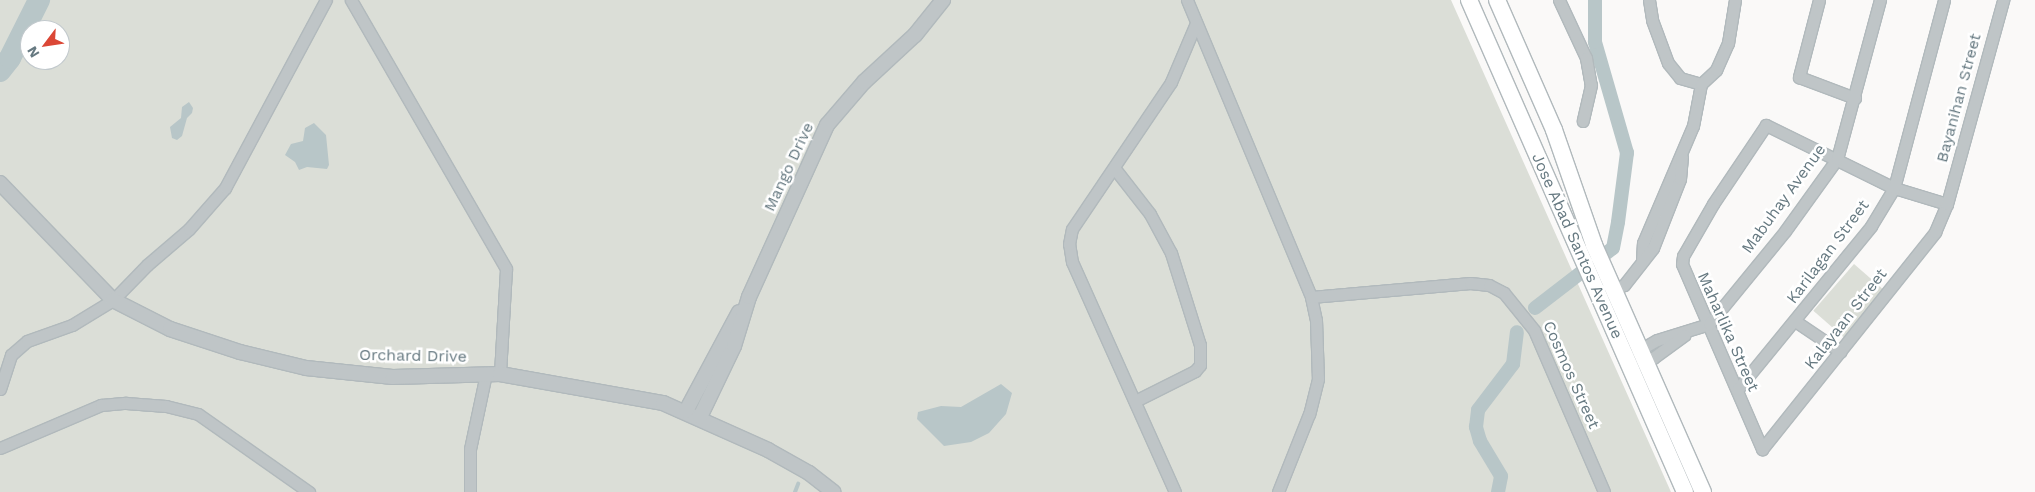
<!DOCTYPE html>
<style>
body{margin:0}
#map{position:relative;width:2035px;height:492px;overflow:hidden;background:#faf9f8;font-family:"Work Sans",sans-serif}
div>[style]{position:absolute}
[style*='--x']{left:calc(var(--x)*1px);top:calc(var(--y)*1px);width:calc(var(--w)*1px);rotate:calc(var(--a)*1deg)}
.green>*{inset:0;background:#dbded7;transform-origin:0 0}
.water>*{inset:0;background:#b8c6c8}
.stream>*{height:4px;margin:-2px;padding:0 2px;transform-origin:2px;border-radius:2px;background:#b8c6c8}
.canal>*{height:14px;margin:-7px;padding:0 7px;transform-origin:7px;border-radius:7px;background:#b8c6c8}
.river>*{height:22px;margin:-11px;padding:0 11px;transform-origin:11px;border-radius:11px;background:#b8c6c8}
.roads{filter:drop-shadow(1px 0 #b1b9bc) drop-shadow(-1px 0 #b1b9bc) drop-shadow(0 1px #b1b9bc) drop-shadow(0 -1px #b1b9bc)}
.minor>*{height:11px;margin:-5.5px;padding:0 5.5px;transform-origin:5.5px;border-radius:5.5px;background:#bfc5c7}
.tertiary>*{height:14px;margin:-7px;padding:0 7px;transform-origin:7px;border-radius:7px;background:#bfc5c7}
.secondary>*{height:16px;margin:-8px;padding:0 8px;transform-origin:8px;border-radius:8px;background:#fff}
span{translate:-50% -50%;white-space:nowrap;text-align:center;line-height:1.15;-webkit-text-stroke:5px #fff;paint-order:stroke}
.street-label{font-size:16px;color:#667981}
.north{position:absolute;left:20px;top:20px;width:50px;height:50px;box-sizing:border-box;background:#fff;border:1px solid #c2c9cd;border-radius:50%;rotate:239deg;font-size:14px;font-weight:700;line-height:20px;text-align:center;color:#667981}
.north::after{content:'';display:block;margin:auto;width:18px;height:22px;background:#db4736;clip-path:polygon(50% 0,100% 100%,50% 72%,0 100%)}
</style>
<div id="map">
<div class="green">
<i style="clip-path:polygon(evenodd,0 0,1451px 0,1671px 492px,0 492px,0 0,30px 30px,60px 30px,60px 60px,30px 60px,30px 30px)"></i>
<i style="left:1854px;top:264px;width:41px;height:62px;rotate:41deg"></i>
</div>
<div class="water">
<i style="clip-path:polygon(189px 102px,193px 108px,192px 113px,187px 118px,182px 136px,177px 140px,172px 138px,170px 127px,181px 118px,182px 107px)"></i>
<i style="clip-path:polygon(314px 123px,326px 135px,329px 165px,327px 169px,307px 167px,299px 170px,295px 162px,285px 155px,291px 144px,303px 141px,305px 128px)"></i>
<i style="clip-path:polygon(1001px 384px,1012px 393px,1006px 414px,989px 433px,971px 442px,944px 446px,917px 419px,918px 412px,941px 406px,961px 407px)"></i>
</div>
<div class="stream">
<i style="--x:795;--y:492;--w:9;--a:-69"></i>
</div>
<div class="canal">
<i style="--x:1535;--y:308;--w:98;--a:-37.6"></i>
<i style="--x:1613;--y:248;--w:26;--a:-79"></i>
<i style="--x:1618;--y:222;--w:70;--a:-82.6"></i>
<i style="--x:1627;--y:153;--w:116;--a:-106.1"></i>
<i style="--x:1595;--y:42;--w:42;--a:-90"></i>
<i style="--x:1498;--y:492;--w:16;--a:-79"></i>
<i style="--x:1501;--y:476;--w:41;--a:-121"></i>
<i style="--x:1480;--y:441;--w:15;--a:-106"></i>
<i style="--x:1476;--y:427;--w:17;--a:-83"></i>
<i style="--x:1478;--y:410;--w:58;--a:-52.7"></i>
<i style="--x:1513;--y:364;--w:32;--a:-83"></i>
</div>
<div class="river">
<i style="--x:0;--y:71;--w:16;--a:-52"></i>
<i style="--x:10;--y:58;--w:65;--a:-63.4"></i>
</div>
<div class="roads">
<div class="minor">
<i style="--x:351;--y:0;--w:310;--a:60"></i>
<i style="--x:506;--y:269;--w:105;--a:93.3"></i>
<i style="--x:1187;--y:0;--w:322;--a:67.3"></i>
<i style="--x:1311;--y:297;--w:24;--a:78"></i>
<i style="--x:1316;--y:320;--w:59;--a:88.1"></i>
<i style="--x:1318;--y:379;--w:36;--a:104"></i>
<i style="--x:1309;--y:414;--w:84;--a:111.7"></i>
<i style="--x:1559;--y:0;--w:64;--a:65"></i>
<i style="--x:1586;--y:58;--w:27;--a:80"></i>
<i style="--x:1591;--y:85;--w:37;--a:103"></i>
<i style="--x:1649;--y:0;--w:20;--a:81"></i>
<i style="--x:1652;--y:20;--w:46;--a:69.6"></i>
<i style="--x:1668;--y:63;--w:19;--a:51"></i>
<i style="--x:1680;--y:78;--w:22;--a:16"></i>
<i style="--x:1819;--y:0;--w:80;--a:104.6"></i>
<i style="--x:1799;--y:77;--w:60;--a:20.6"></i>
<i style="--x:1115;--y:169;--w:57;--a:52.1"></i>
<i style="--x:1150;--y:214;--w:44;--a:61.7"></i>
<i style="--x:1171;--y:253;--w:96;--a:72.5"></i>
<i style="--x:1200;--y:345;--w:20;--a:90"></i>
<i style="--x:1200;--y:365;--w:8;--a:130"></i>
<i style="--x:1195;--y:371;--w:67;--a:153.4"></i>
<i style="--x:1947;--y:204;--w:55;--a:-163.2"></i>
<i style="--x:1894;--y:188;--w:143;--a:-153.8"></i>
<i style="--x:1766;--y:125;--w:95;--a:123.9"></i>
<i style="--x:1713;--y:204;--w:60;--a:120"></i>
<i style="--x:1683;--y:256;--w:8;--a:97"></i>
<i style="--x:1682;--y:264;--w:202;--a:66.6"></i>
<i style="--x:1762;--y:449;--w:278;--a:-51.4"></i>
<i style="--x:1935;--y:232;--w:30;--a:-67"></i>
<i style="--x:1947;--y:204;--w:212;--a:-74.6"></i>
<i style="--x:1642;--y:261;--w:18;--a:-87"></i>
<i style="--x:1643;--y:243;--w:127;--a:-66.9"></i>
<i style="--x:1693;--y:126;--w:43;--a:-79.2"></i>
<i style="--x:1701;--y:84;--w:21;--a:-43"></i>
<i style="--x:1716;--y:70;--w:30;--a:-66"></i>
<i style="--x:1728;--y:43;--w:44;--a:-80.8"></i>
<i style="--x:1607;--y:292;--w:18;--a:-22"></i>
<i style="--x:1624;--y:285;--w:47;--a:-51.9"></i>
<i style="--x:1653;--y:248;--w:74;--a:-68.6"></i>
<i style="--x:1680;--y:179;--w:22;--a:-85"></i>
<i style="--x:1311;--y:297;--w:160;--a:-5"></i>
<i style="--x:1470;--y:283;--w:19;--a:6"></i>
<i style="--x:1489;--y:285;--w:17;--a:28"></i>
<i style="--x:1504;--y:293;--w:48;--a:51"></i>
<i style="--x:1534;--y:330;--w:176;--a:66.6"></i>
<i style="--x:1795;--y:321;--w:55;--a:34"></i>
<i style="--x:1636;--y:352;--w:24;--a:-30"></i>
<i style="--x:1657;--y:340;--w:54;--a:-17.1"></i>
<i style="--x:1709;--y:324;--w:120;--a:-50.7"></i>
<i style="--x:1785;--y:231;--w:89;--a:-54.2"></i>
<i style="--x:1837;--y:159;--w:165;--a:-74.9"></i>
<i style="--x:1639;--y:362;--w:15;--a:-16"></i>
<i style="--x:1653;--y:358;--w:39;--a:-36"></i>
<i style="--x:0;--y:389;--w:36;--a:-72"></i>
<i style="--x:11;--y:355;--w:21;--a:-41"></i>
<i style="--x:27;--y:341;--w:48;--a:-19.6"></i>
<i style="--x:72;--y:325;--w:48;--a:-31.4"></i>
<i style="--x:113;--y:300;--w:49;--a:-45.8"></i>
<i style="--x:147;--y:265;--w:55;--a:-40.6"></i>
<i style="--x:189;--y:229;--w:55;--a:-48.7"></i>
<i style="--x:225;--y:188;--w:213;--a:-61.8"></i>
<i style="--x:1737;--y:390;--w:212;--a:-50.7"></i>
<i style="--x:1871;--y:226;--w:44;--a:-58.8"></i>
<i style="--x:1894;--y:188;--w:195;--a:-75.1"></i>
<i style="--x:0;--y:448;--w:110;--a:-23.1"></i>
<i style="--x:101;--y:405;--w:25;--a:-5"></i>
<i style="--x:126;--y:403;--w:40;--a:4.3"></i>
<i style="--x:166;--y:406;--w:33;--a:14"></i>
<i style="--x:198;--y:414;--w:136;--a:35.1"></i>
<i style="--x:470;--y:492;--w:43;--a:-90"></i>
<i style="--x:470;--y:449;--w:77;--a:-78"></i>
<i style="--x:1175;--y:492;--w:252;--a:-114.1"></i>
<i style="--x:1072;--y:262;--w:18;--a:-99"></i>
<i style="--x:1069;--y:244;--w:15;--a:-79"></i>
<i style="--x:1072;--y:229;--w:177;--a:-56"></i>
<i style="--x:1171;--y:82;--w:64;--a:-67"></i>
</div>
<div class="tertiary">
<i style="--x:0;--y:183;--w:163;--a:46"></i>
<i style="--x:113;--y:300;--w:64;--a:27"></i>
<i style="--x:170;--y:329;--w:74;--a:18.2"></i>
<i style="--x:240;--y:352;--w:68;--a:13.6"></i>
<i style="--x:306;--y:368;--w:87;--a:5.9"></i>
<i style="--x:393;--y:377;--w:107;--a:-1.6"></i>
<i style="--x:500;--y:374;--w:166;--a:10.1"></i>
<i style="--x:663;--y:403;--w:115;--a:24.1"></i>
<i style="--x:768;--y:450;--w:47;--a:29.3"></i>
<i style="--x:809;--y:473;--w:31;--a:38"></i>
<i style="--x:686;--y:411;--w:112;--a:-61.8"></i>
<i style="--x:700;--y:417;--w:79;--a:-64.4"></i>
<i style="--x:734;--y:346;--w:51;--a:-73"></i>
<i style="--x:749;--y:297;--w:189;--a:-65.6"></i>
<i style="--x:827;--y:125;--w:57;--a:-49.3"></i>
<i style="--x:864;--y:82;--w:69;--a:-42.7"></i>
<i style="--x:915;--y:35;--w:45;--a:-51.3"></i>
</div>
<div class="secondary">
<i style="--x:1469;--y:0;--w:537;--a:66.3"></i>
<i style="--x:1497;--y:0;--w:142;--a:66.3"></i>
<i style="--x:1554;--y:130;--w:122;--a:70.8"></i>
<i style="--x:1594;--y:245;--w:270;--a:66.2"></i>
</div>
</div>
<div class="street-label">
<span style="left:1959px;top:98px;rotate:-75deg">Bayanihan Street</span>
<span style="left:789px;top:167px;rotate:-65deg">Mango Drive</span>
<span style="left:1784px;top:199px;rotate:-54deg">Mabuhay Avenue</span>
<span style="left:1577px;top:246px;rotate:66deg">Jose Abad Santos Avenue</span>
<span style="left:1828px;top:252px;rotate:-53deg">Karilagan Street</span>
<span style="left:1846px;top:319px;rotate:-52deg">Kalayaan Street</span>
<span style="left:1728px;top:332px;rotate:66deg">Maharlika Street</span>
<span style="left:413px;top:356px;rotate:1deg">Orchard Drive</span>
<span style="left:1571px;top:375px;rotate:66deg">Cosmos Street</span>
</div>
<div class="north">N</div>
</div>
